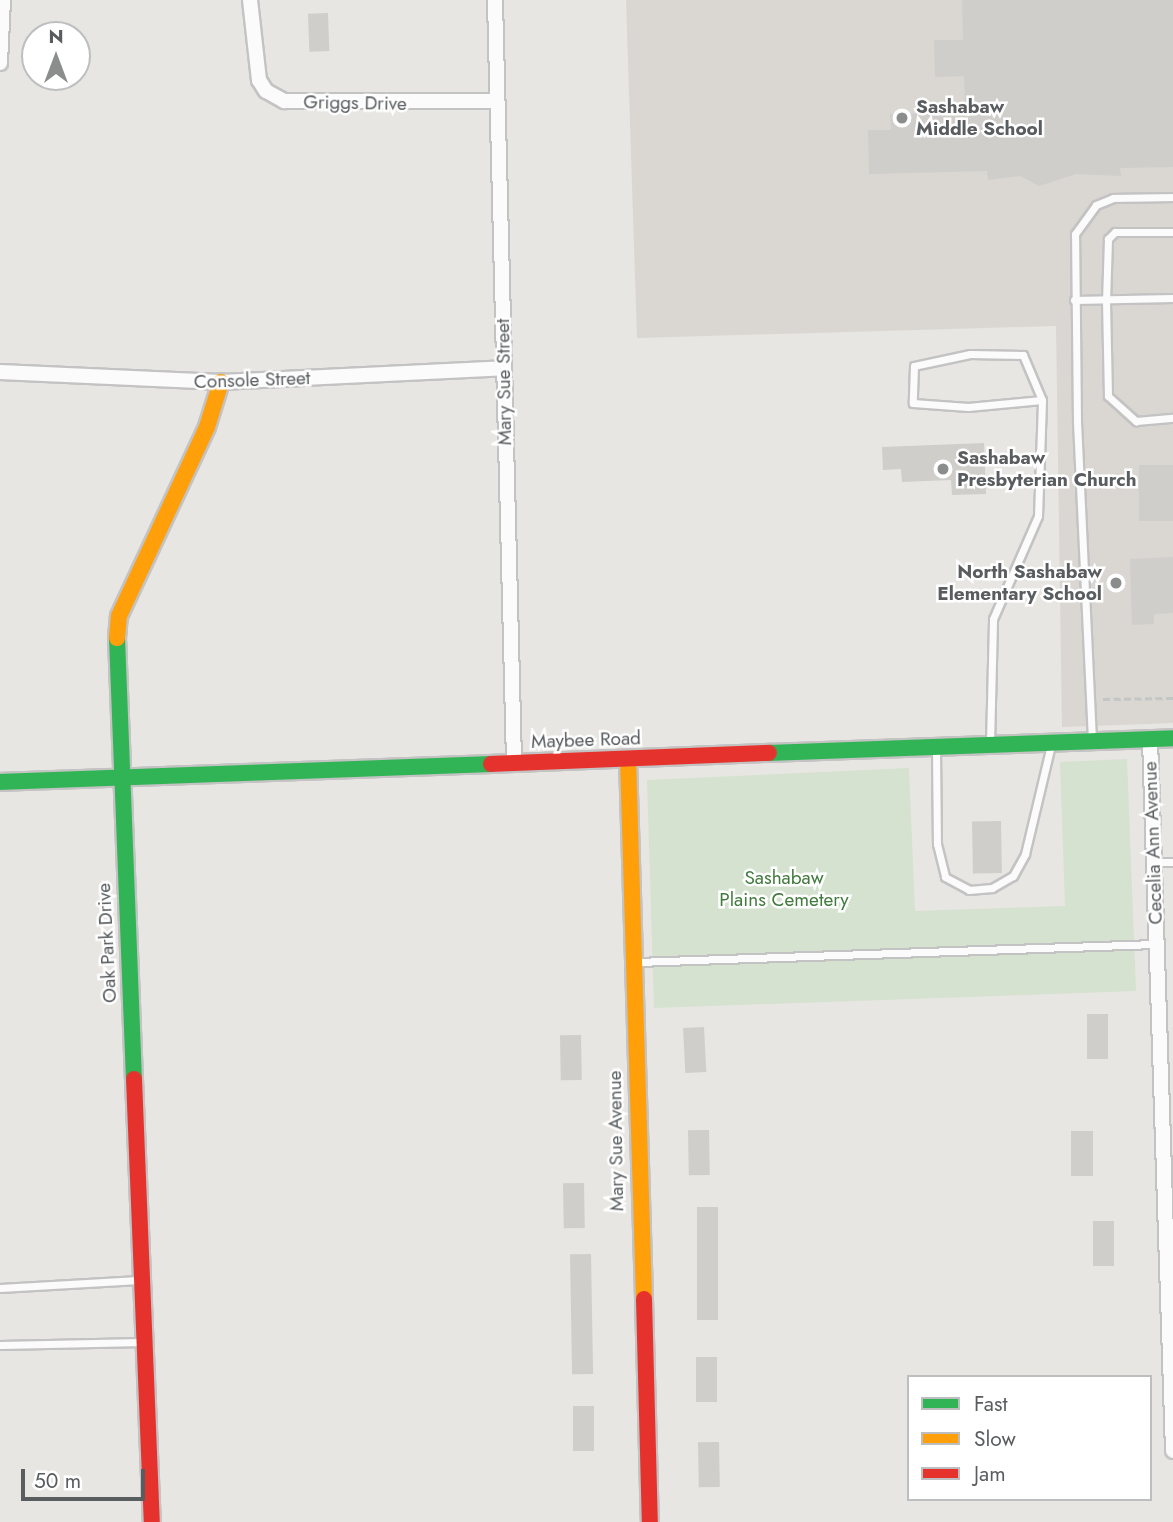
<!DOCTYPE html>
<style>
body{margin:0}
#map{position:relative;width:1173px;height:1522px;overflow:hidden;background:#e8e6e2;font-family:Jost,sans-serif}
div>[style]{position:absolute}
[style*='--x']{left:calc(var(--x)*1px);top:calc(var(--y)*1px);width:calc(var(--w)*1px);rotate:calc(var(--a)*1deg)}
.education>*{inset:0;background:#dad6d2}
.green>*{inset:0;background:#d4e2cf}
.building>*{inset:0;background:#cfcecb;transform-origin:0 0}
.path>*{height:2.5px;margin-top:-1.25px;transform-origin:0;background:repeating-linear-gradient(90deg,#c2c6c4 0 7px,transparent 0 10.5px)}
.roads{filter:drop-shadow(2px 0 #c4c3c3) drop-shadow(-2px 0 #c4c3c3) drop-shadow(0 2px #c4c3c3) drop-shadow(0 -2px #c4c3c3)}
.lane>*{height:7px;margin:-3.5px;padding:0 3.5px;transform-origin:3.5px;border-radius:3.5px;background:#fcfbfb}
.street>*{height:14px;margin:-7px;padding:0 7px;transform-origin:7px;border-radius:7px;background:#fcfbfb}
.fast>*{height:16px;margin:-8px;padding:0 8px;transform-origin:8px;border-radius:8px;background:#30b455}
.slow>*{height:16px;margin:-8px;padding:0 8px;transform-origin:8px;border-radius:8px;background:#ff9f0a}
.jam>*{height:16px;margin:-8px;padding:0 8px;transform-origin:8px;border-radius:8px;background:#e5322d}
.dots>*{width:19px;height:19px;translate:-50% -50%;box-sizing:border-box;border:4px solid #fff;border-radius:50%}
span{translate:-50% -50%;white-space:nowrap;text-align:center;line-height:1.15;-webkit-text-stroke:5px #fff;paint-order:stroke}
.street-label{font-size:19px;color:#595d5f}
.poi-label{font-size:19px;color:#595d5f;font-weight:700}
.left{translate:0 -50%;text-align:left}
.right{translate:-100% -50%;text-align:right}
.park-label{font-size:19px;color:#417a3d}
.legend{position:absolute;left:907px;top:1375px;width:245px;height:126px;box-sizing:border-box;background:#fff;border:2px solid #bdbebf;margin:0;padding:9px 12px;list-style:none;font-size:21px;color:#595d5f}
.legend li{display:flex;align-items:center;gap:14px;height:35px}
.legend b{width:35px;border:2px solid #bdbebf}
.north{position:absolute;left:21px;top:21px;width:70px;height:70px;box-sizing:border-box;background:#fff;border:2px solid #bdbebf;border-radius:50%;rotate:0deg;font-size:19px;font-weight:700;line-height:28px;text-align:center;color:#595d5f}
.north::after{content:'';display:block;margin:auto;width:24px;height:32px;background:#8b8d8d;clip-path:polygon(50% 0,100% 100%,50% 72%,0 100%)}
.scale{position:absolute;left:21px;top:1469px;width:124px;height:32px;box-sizing:border-box;border:4px solid #595d5f;border-top:0;padding-left:9px;font-size:21px;line-height:24px;white-space:nowrap;color:#595d5f;-webkit-text-stroke:5px #fff;paint-order:stroke}
</style>
<div id="map">
<div class="education">
<i style="clip-path:polygon(626px 0,1173px 0,1173px 723px,1062px 727px,1056px 326px,637px 338px)"></i>
</div>
<div class="green">
<i style="clip-path:polygon(1127px 759px,1136px 991px,654px 1008px,647px 780px,909px 768px,915px 911px,1065px 906px,1060px 762px)"></i>
</div>
<div class="building">
<i style="clip-path:polygon(962px 0,1173px 0,1173px 167px,1120px 168px,1121px 176px,1076px 174px,1039px 186px,1020px 176px,988px 180px,987px 171px,869px 174px,868px 130px,891px 130px,890px 114px,965px 113px,964px 76px,935px 77px,934px 40px,963px 40px)"></i>
<i style="left:328px;top:13px;width:38px;height:20px;rotate:88deg"></i>
<i style="clip-path:polygon(984px 443px,986px 494px,952px 495px,951px 480px,902px 482px,901px 469px,883px 470px,882px 447px)"></i>
<i style="left:1173px;top:465px;width:56px;height:34px;rotate:90deg"></i>
<i style="clip-path:polygon(1173px 557px,1173px 613px,1154px 614px,1154px 624px,1132px 625px,1130px 559px)"></i>
<i style="left:1001px;top:821px;width:52px;height:29px;rotate:89deg"></i>
<i style="left:1087px;top:1014px;width:21px;height:45px"></i>
<i style="left:704px;top:1027px;width:45px;height:21px;rotate:87deg"></i>
<i style="left:581px;top:1035px;width:45px;height:21px;rotate:89deg"></i>
<i style="left:709px;top:1130px;width:45px;height:21px;rotate:89deg"></i>
<i style="left:1071px;top:1131px;width:22px;height:45px"></i>
<i style="left:584px;top:1183px;width:45px;height:21px;rotate:89deg"></i>
<i style="left:697px;top:1207px;width:21px;height:113px"></i>
<i style="left:1093px;top:1221px;width:21px;height:45px"></i>
<i style="left:591px;top:1254px;width:120px;height:21px;rotate:89deg"></i>
<i style="left:696px;top:1357px;width:21px;height:45px"></i>
<i style="left:573px;top:1406px;width:21px;height:45px"></i>
<i style="left:719px;top:1442px;width:45px;height:21px;rotate:89deg"></i>
</div>
<div class="path">
<i style="--x:1103;--y:699;--w:70;--a:-0.8"></i>
</div>
<div class="roads">
<div class="lane">
<i style="--x:1173;--y:232;--w:58;--a:180"></i>
<i style="--x:1115;--y:232;--w:10;--a:135"></i>
<i style="--x:1108;--y:239;--w:62;--a:91.8"></i>
<i style="--x:1106;--y:301;--w:95;--a:88.8"></i>
<i style="--x:1108;--y:396;--w:38;--a:42"></i>
<i style="--x:1136;--y:421;--w:37;--a:-5"></i>
<i style="--x:1074;--y:300;--w:99;--a:-1.2"></i>
<i style="--x:1092;--y:740;--w:320;--a:-92.7"></i>
<i style="--x:1077;--y:420;--w:186;--a:-90.6"></i>
<i style="--x:1075;--y:234;--w:36;--a:-54"></i>
<i style="--x:1096;--y:205;--w:18;--a:-22"></i>
<i style="--x:1113;--y:198;--w:60;--a:-1"></i>
<i style="--x:990;--y:744;--w:125;--a:-88.6"></i>
<i style="--x:993;--y:619;--w:112;--a:-66.4"></i>
<i style="--x:1038;--y:516;--w:116;--a:-88"></i>
<i style="--x:1042;--y:400;--w:49;--a:-112.9"></i>
<i style="--x:1023;--y:355;--w:53;--a:-178.9"></i>
<i style="--x:970;--y:354;--w:57;--a:167.9"></i>
<i style="--x:914;--y:366;--w:37;--a:92"></i>
<i style="--x:913;--y:403;--w:55;--a:4.2"></i>
<i style="--x:968;--y:407;--w:74;--a:-5.4"></i>
<i style="--x:936;--y:751;--w:93;--a:89.4"></i>
<i style="--x:937;--y:844;--w:34;--a:76"></i>
<i style="--x:945;--y:877;--w:27;--a:28"></i>
<i style="--x:969;--y:890;--w:23;--a:-5"></i>
<i style="--x:992;--y:888;--w:24;--a:-30"></i>
<i style="--x:1013;--y:876;--w:25;--a:-61"></i>
<i style="--x:1025;--y:854;--w:112;--a:-76.6"></i>
<i style="--x:1154;--y:862;--w:19;--a:0"></i>
<i style="--x:637;--y:962;--w:519;--a:-1.99"></i>
<i style="--x:0;--y:1288;--w:139;--a:-3.3"></i>
<i style="--x:0;--y:1345;--w:143;--a:-1.2"></i>
</div>
<div class="street">
<i style="--x:250;--y:0;--w:81;--a:83.6"></i>
<i style="--x:259;--y:80;--w:13;--a:58"></i>
<i style="--x:266;--y:91;--w:21;--a:29"></i>
<i style="--x:284;--y:101;--w:213;--a:0"></i>
<i style="--x:495;--y:0;--w:763;--a:88.57"></i>
<i style="--x:0;--y:63;--w:63;--a:-87.3"></i>
<i style="--x:0;--y:372;--w:221;--a:2.6"></i>
<i style="--x:221;--y:382;--w:283;--a:-2.8"></i>
<i style="--x:1150;--y:739;--w:712;--a:88.15"></i>
</div>
<div class="fast">
<i style="--x:117;--y:638;--w:441;--a:87.8"></i>
<i style="--x:769;--y:753;--w:404;--a:-2.1"></i>
<i style="--x:0;--y:782;--w:491;--a:-2.1"></i>
</div>
<div class="slow">
<i style="--x:117;--y:638;--w:22;--a:-85"></i>
<i style="--x:119;--y:616;--w:208;--a:-65"></i>
<i style="--x:207;--y:427;--w:47;--a:-72.7"></i>
<i style="--x:628;--y:759;--w:540;--a:88.3"></i>
</div>
<div class="jam">
<i style="--x:491;--y:764;--w:278;--a:-2.3"></i>
<i style="--x:134;--y:1079;--w:443;--a:87.7"></i>
<i style="--x:644;--y:1299;--w:223;--a:88.5"></i>
</div>
</div>
<div class="dots">
<i style="left:902px;top:118px;background:#8b8d8d"></i>
<i style="left:943px;top:469px;background:#8b8d8d"></i>
<i style="left:1116px;top:583px;background:#8b8d8d"></i>
</div>
<div class="street-label">
<span style="left:355px;top:103px;rotate:1deg">Griggs Drive</span>
<span style="left:252px;top:380px;rotate:-2deg">Console Street</span>
<span style="left:504px;top:382px;rotate:-91deg">Mary Sue Street</span>
<span style="left:586px;top:740px;rotate:-2deg">Maybee Road</span>
<span style="left:1153px;top:843px;rotate:-92deg">Cecelia Ann Avenue</span>
<span style="left:107px;top:943px;rotate:-93deg">Oak Park Drive</span>
<span style="left:616px;top:1141px;rotate:-91deg">Mary Sue Avenue</span>
</div>
<div class="poi-label">
<span class="left" style="left:916px;top:118px">Sashabaw<br>Middle School</span>
<span class="left" style="left:957px;top:469px">Sashabaw<br>Presbyterian Church</span>
<span class="right" style="left:1102px;top:583px">North Sashabaw<br>Elementary School</span>
</div>
<div class="park-label">
<span style="left:784px;top:889px">Sashabaw<br>Plains Cemetery</span>
</div>
<ul class="legend">
<li><b style="height:9px;background:#30b455"></b>Fast</li>
<li><b style="height:9px;background:#ff9f0a"></b>Slow</li>
<li><b style="height:9px;background:#e5322d"></b>Jam</li>
</ul>
<div class="north">N</div>
<div class="scale">50 m</div>
</div>
